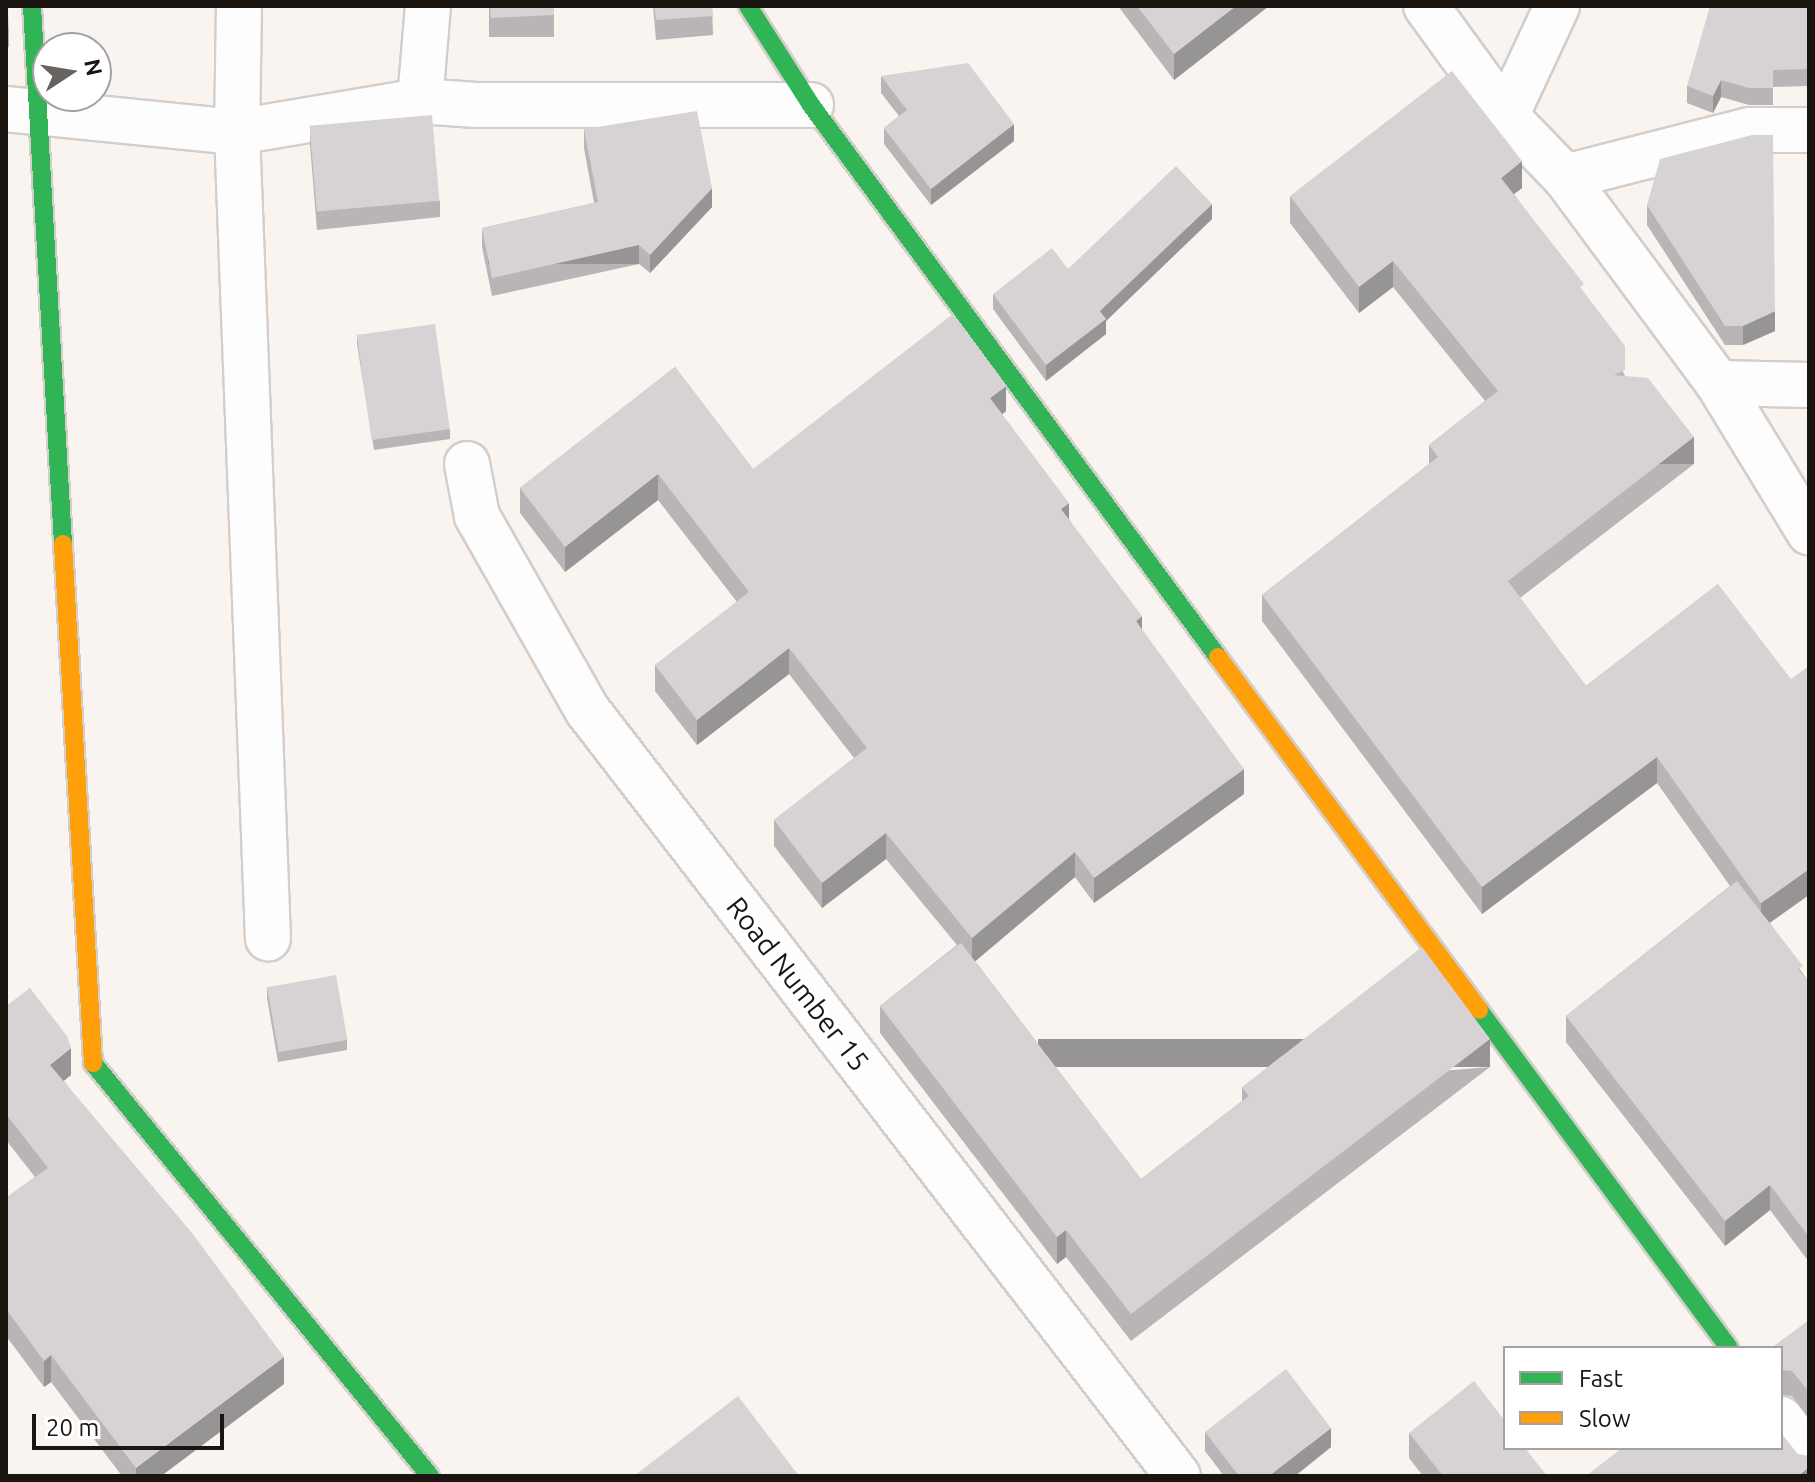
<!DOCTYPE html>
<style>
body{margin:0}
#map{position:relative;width:1815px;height:1482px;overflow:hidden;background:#faf4f0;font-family:Ubuntu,sans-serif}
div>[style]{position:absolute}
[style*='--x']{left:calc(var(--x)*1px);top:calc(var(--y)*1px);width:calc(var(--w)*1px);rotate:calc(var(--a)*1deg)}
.roads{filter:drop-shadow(2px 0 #d4cecb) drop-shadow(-2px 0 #d4cecb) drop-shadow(0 2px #d4cecb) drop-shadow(0 -2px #d4cecb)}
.street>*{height:44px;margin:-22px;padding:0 22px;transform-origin:22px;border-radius:22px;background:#fefdfd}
.fast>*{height:18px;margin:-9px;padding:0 9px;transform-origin:9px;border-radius:9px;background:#30b455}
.slow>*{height:18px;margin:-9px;padding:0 9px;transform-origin:9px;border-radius:9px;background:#ff9f0a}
.wall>*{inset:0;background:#b9b5b6;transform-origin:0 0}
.shaded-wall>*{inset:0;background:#969494;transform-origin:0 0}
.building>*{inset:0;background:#d7d3d4;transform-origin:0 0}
span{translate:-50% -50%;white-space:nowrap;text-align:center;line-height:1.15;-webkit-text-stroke:6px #fff;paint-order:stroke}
.street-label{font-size:28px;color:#1b1512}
.frame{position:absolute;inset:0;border:8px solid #1b1512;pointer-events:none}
.legend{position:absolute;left:1503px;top:1346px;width:280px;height:104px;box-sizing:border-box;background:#fff;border:2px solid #a4a1a0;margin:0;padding:10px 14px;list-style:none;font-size:24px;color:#1b1512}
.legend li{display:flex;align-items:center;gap:16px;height:40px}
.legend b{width:40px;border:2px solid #a4a1a0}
.north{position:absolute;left:32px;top:32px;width:80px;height:80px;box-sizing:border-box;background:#fff;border:2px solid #a4a1a0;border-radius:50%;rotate:78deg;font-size:22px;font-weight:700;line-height:32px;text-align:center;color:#1b1512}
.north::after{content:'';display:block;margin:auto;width:28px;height:36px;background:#696360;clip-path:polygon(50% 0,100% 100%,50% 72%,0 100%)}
.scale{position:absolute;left:32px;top:1414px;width:192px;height:36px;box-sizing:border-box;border:4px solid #1b1512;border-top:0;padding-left:10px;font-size:24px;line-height:28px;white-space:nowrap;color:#1b1512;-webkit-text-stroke:6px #fff;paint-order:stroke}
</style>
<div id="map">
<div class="roads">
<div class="street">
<i style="--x:239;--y:6;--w:126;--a:90.9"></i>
<i style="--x:237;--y:132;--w:807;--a:87.8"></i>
<i style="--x:1426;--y:6;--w:136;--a:54"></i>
<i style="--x:1506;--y:116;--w:85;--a:46"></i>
<i style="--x:1565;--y:177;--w:257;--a:53.4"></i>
<i style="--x:1718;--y:383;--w:175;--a:58.6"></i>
<i style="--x:420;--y:101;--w:95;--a:-85.2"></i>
<i style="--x:6;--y:109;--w:232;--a:5.7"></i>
<i style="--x:237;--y:132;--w:186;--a:-9.6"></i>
<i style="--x:420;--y:101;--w:56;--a:4.1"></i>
<i style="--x:476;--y:105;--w:335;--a:0"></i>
<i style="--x:1506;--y:116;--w:121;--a:-65.1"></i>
<i style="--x:1565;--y:177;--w:190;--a:-14.3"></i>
<i style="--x:1749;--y:130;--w:60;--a:0"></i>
<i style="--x:1718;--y:383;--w:91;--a:1.3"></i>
<i style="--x:467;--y:464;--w:53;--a:79.1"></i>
<i style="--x:477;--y:516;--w:224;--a:60.4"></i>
<i style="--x:588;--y:711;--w:966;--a:52.36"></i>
<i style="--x:1781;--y:1419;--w:47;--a:53.6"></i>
</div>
<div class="fast">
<i style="--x:32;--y:6;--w:539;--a:86.7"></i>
<i style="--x:748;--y:6;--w:117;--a:57.5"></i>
<i style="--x:811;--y:105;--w:686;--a:53.6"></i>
<i style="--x:1479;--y:1010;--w:420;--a:53.5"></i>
<i style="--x:93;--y:1063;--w:533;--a:50.79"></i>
</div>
<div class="slow">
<i style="--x:63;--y:544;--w:520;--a:86.69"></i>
<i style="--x:1218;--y:657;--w:439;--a:53.5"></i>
</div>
</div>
<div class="wall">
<i style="clip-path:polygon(6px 6px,9px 28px,9px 47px,6px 48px)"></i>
<i style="left:489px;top:6px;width:65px;height:31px"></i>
<i style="clip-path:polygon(653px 6px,712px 6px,713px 35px,656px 40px)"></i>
<i style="clip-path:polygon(1118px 6px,1269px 6px,1174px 80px)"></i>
<i style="clip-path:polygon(1809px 6px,1809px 86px,1773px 87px,1773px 105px,1749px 105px,1721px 97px,1713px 113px,1687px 103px,1687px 86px)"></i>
<i style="clip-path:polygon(881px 76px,1014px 141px,931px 205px,884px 144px,884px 128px,899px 116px,881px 93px)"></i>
<i style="clip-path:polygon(310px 129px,440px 201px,440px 217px,317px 230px,310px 145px)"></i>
<i style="clip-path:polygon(584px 129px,712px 207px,650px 273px,639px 264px,492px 296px,482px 247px,482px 228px,594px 203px,584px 148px)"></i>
<i style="clip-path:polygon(1522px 188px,1514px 194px,1584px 293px,1625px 376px,1694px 464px,1520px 598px,1586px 686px,1718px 584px,1770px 923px,1809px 983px,1809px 1262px,1770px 1210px,1725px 1246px,1566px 1042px,1566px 1016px,1730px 886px,1657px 783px,1482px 914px,1262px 621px,1262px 595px,1429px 464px,1429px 445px,1485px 401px,1393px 287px,1359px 313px,1290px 223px,1290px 196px)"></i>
<i style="clip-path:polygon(1647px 205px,1775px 331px,1743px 345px,1725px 345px,1647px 225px)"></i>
<i style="clip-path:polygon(1212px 219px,1106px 321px,1106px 334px,1046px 381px,993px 309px,993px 294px)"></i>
<i style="clip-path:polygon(357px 334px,450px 429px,450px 439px,374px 450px,357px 344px)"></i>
<i style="clip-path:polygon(675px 367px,753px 469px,1006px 411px,1002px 415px,1069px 519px,1142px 630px,1244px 794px,1094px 903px,1075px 877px,975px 961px,1141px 1179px,1242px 1101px,1242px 1087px,1490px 1067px,1131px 1341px,1066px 1257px,1057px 1264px,880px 1033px,880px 1006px,957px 945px,886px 859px,822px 908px,774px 846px,774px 820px,854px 758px,789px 674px,697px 745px,655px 691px,655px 665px,737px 602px,658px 500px,565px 572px,520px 513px,520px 488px)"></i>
<i style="clip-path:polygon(1809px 436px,1809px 477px,1807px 474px)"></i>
<i style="clip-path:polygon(267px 988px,347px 1040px,347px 1050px,278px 1062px,267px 998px)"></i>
<i style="clip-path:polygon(6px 1006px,71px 1075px,64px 1081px,284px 1384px,161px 1476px,122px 1476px,51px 1382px,44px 1387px,6px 1336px,6px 1198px,35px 1177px,6px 1140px)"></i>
<i style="clip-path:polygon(1809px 1320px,1809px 1418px,1792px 1396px,1781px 1395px,1781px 1348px)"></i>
<i style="clip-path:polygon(1205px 1432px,1331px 1447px,1295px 1476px,1224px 1476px,1205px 1451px)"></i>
<i style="clip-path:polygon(1409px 1433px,1547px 1476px,1423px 1476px,1409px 1458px)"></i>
</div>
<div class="shaded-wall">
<i style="clip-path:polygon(1236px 6px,1269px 6px,1174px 80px,1174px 54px)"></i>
<i style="clip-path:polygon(1721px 80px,1721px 97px,1713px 113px,1713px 96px)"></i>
<i style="clip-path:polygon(1014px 124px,1014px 141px,931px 205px,931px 189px)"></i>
<i style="clip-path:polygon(1522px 161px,1522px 188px,1501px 204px,1501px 178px)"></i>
<i style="clip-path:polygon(712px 188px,712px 207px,650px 273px,650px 255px)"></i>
<i style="clip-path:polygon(1212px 204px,1212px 219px,1106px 321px,1106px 334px,1046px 381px,1046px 365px,1100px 311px)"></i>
<i style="left:639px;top:245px;width:19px;height:151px;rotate:90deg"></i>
<i style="clip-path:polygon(1393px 261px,1393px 287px,1359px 313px,1359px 287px)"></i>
<i style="clip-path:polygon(1775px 311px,1775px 331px,1743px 345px,1743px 326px)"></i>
<i style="clip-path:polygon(1006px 386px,1006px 411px,990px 424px,990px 398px)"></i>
<i style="left:1694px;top:437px;width:27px;height:235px;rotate:90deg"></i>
<i style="clip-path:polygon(658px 474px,658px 500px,565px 572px,565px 547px)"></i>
<i style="clip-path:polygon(1069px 503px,1069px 529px,1061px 509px)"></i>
<i style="clip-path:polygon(1142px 616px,1142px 641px,1136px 621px)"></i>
<i style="clip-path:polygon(789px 648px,789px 674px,697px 745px,697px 720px)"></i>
<i style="clip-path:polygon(1657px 757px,1657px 783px,1482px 914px,1482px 887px)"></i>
<i style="clip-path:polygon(1244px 769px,1244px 794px,1094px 903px,1094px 878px)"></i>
<i style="clip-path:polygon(886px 833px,886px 859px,822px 908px,822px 883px)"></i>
<i style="clip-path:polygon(1075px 852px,1075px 877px,972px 964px,972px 938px)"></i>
<i style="clip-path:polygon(1809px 869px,1809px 895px,1761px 929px,1761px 903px)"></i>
<i style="left:1490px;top:1039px;width:28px;height:452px;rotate:90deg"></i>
<i style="clip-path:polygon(71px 1048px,71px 1075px,50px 1091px,50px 1065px)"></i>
<i style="clip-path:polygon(1770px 1185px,1770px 1210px,1725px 1246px,1725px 1221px)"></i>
<i style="clip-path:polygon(1066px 1230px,1066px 1257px,1057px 1264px,1057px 1237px)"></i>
<i style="clip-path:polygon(51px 1355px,51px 1382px,44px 1387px,44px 1361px)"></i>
<i style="clip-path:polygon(284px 1357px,284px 1384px,161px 1476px,136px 1476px,136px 1468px)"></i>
<i style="clip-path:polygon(1331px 1428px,1331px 1447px,1295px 1476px,1269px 1476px)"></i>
<i style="clip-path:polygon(1809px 1467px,1809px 1476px,1798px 1476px)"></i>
</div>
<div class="building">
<i style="clip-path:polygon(6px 6px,8px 6px,9px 28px,6px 28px)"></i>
<i style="clip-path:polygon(490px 6px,554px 6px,554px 15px,491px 18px)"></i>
<i style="clip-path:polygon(654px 6px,712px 6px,713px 16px,656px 20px)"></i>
<i style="clip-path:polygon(1137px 6px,1236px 6px,1174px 54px)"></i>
<i style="clip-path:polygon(1710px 6px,1809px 6px,1809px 69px,1773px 70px,1773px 88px,1749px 88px,1721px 80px,1713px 96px,1687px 86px)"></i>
<i style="clip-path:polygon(968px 63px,1014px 124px,931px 189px,884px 128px,907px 110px,881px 76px)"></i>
<i style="clip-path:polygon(1452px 71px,1522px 161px,1501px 178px,1584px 284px,1580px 287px,1625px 346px,1625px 370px,1614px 375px,1648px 378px,1694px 437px,1508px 581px,1586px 686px,1718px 584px,1791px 679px,1809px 666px,1809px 869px,1761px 903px,1657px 757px,1482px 887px,1262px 595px,1438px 457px,1429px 445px,1498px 391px,1393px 261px,1359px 287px,1290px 196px)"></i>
<i style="clip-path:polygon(697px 111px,712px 188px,650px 255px,639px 245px,492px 278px,482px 228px,598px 202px,584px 129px)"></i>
<i style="left:432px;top:115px;width:86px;height:123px;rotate:85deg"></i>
<i style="clip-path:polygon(1752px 135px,1773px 135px,1775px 311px,1743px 326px,1725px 326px,1647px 205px,1660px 159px)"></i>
<i style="clip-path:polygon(1176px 166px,1212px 204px,1100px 311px,1106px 319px,1046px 365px,993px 294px,1052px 248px,1068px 269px)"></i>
<i style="clip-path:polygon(953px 314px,1006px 386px,990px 398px,1069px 503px,1061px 509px,1142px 616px,1136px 621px,1244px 769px,1094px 878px,1075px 852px,972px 938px,886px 833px,822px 883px,774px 820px,867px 748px,789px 648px,697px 720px,655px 665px,749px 592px,658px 474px,565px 547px,520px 488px,675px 367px,753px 469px)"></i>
<i style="left:435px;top:324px;width:106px;height:79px;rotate:82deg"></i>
<i style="clip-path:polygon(1737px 881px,1803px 966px,1798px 969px,1809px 983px,1809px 1237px,1770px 1185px,1725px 1221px,1566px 1016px)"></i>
<i style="clip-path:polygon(961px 943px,1141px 1179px,1249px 1096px,1242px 1087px,1422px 947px,1490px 1039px,1131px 1314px,1066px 1230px,1057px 1237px,880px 1006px)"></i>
<i style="left:336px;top:975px;width:66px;height:70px;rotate:80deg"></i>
<i style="clip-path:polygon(30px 988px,67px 1036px,71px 1048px,50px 1065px,192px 1233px,284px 1357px,136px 1468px,51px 1355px,44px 1361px,6px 1309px,6px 1198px,48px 1168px,6px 1114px,6px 1006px)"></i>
<i style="clip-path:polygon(1809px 1320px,1809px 1392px,1792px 1371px,1781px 1370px,1781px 1348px,1771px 1348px)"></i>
<i style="clip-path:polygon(1286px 1369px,1331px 1428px,1269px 1476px,1239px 1476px,1205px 1432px)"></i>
<i style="clip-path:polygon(1474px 1381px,1505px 1421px,1505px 1448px,1525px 1448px,1547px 1476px,1443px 1476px,1409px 1433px)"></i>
<i style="clip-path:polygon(738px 1396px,799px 1476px,634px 1476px)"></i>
<i style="clip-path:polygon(1781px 1433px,1798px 1454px,1809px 1456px,1809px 1467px,1798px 1476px,1586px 1476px,1622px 1448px,1781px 1448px)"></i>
</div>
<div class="street-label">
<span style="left:798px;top:984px;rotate:52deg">Road Number 15</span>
</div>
<div class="frame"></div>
<ul class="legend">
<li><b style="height:10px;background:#30b455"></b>Fast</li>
<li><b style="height:10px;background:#ff9f0a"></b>Slow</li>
</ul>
<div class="north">N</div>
<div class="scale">20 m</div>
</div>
